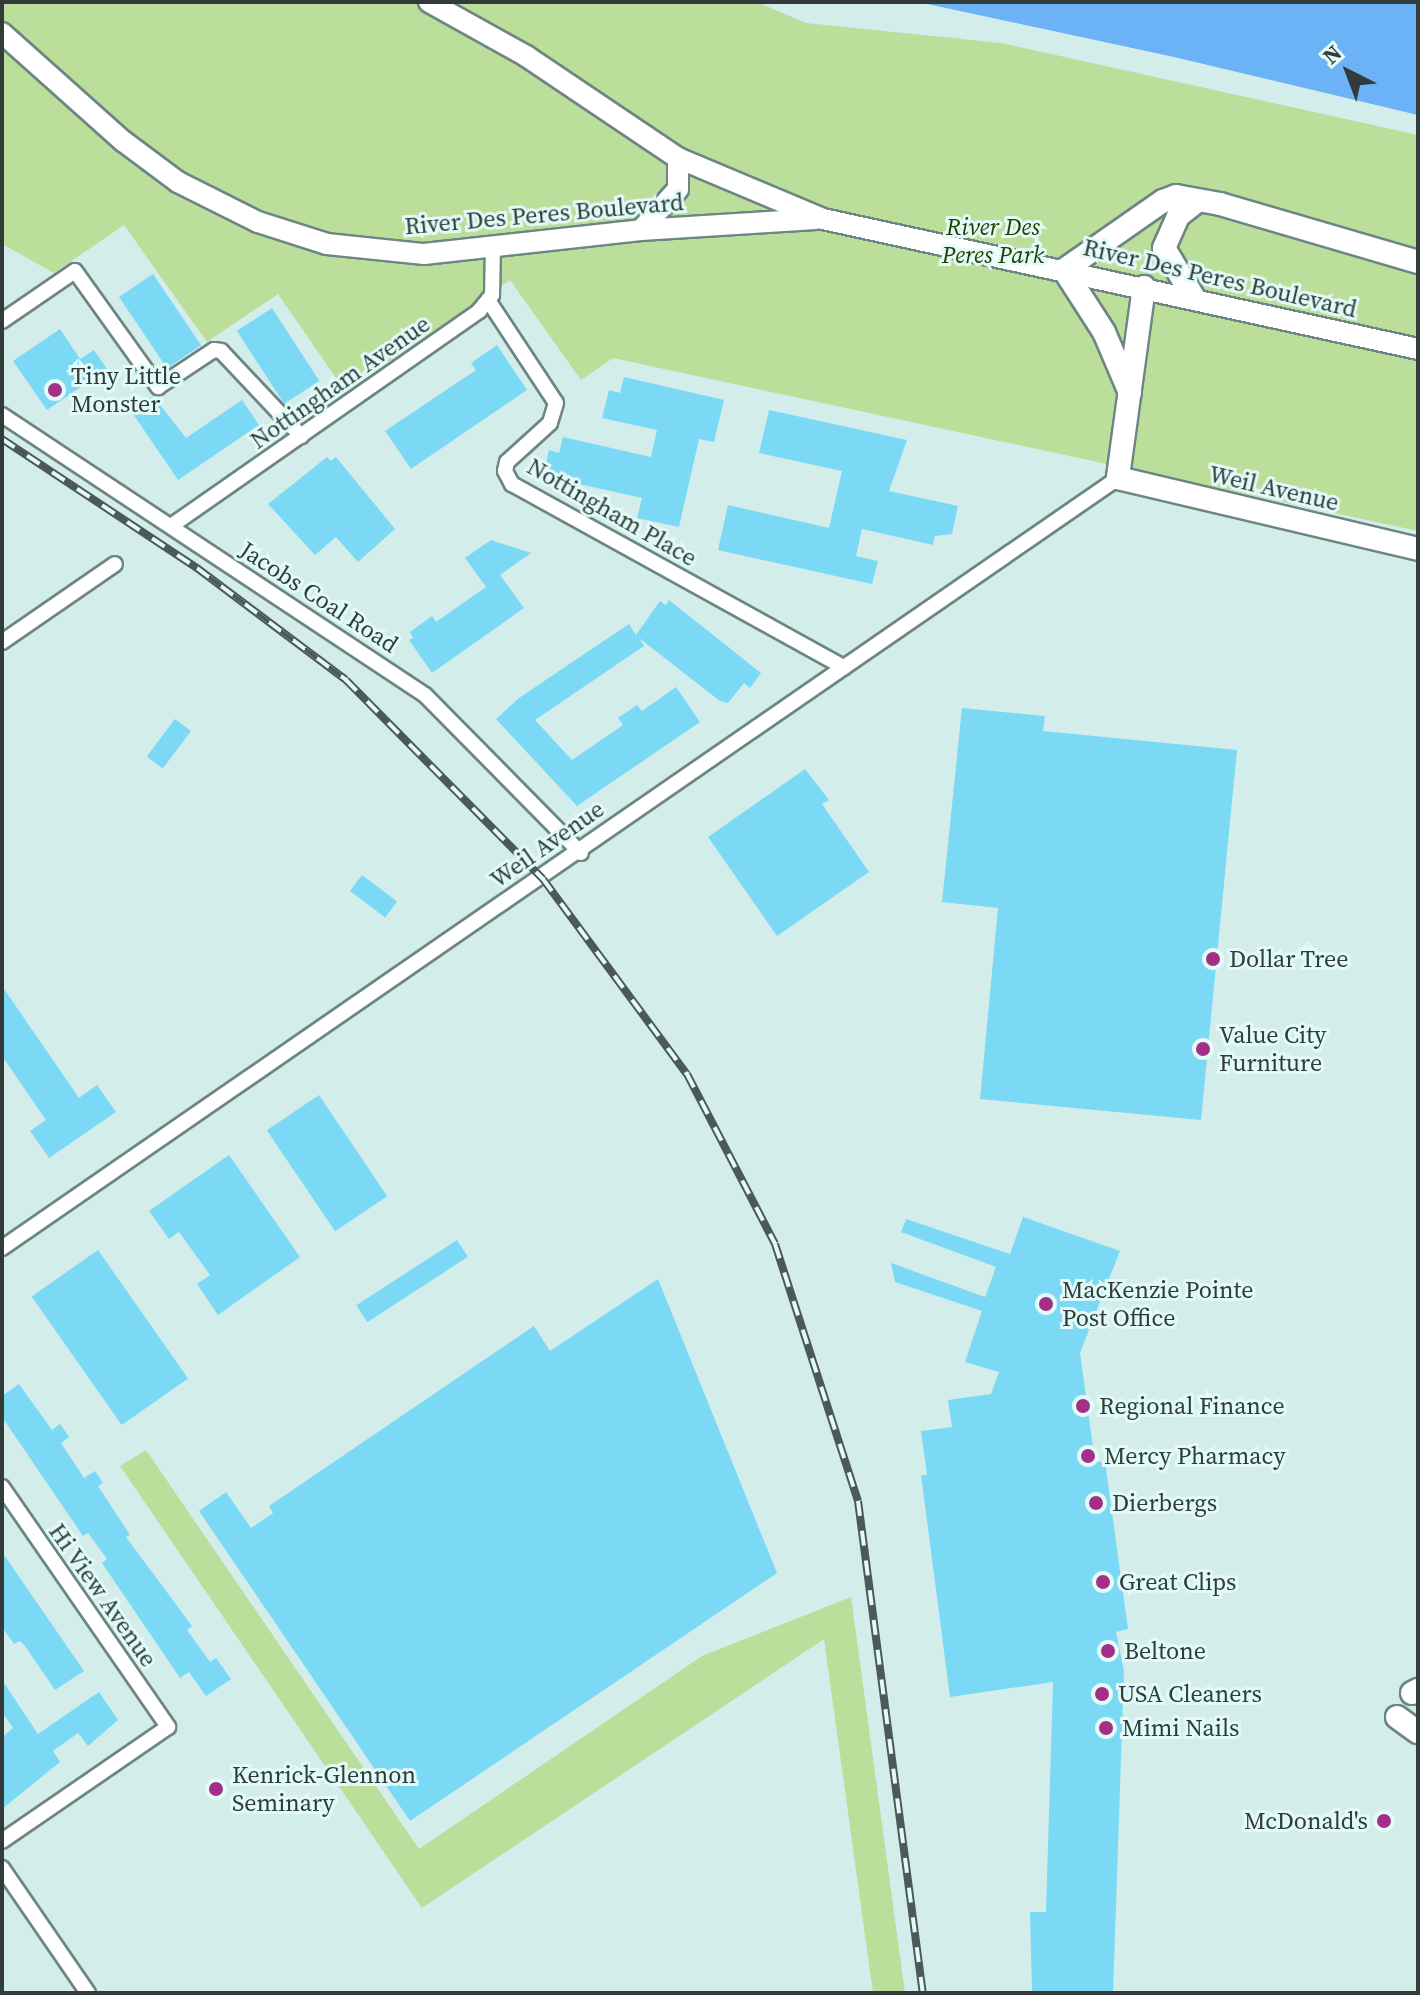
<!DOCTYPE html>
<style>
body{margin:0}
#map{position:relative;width:1420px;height:1995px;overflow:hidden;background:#d3edeb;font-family:"Source Serif 4",serif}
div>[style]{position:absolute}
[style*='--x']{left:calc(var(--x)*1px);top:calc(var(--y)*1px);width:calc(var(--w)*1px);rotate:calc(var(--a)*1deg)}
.green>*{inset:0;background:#bcde9b}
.water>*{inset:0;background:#6cb2f6}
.building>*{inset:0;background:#7bd9f5;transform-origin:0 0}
.roads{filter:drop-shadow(2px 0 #6d8583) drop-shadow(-2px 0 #6d8583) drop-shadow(0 2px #6d8583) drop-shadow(0 -2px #6d8583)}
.street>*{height:14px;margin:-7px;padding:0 7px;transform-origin:7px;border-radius:7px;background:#fff}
.secondary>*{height:20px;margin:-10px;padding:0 10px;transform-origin:10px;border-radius:10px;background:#fff}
.primary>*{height:22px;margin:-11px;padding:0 11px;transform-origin:11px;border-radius:11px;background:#fff}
.rail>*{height:8px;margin-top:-4px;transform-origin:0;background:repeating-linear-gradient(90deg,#e0fbf8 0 15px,#4c5957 0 30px);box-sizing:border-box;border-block:2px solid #4c5957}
.dots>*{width:22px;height:22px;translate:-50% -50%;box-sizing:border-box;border:4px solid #e0fbf8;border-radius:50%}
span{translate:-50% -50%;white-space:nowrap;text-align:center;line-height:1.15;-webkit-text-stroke:6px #e0fbf8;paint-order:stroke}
.street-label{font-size:24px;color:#313b3a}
.park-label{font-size:24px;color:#253e00;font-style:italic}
.poi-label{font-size:24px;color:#313b3a}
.left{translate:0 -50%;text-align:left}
.right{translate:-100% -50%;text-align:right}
.frame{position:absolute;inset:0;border:4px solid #313b3a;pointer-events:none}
.north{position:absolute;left:1308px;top:32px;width:80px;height:80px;-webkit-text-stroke:6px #e0fbf8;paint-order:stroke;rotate:318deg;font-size:22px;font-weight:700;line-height:32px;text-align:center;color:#313b3a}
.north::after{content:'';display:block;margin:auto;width:28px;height:36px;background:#313b3a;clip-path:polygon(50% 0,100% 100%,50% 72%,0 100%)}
</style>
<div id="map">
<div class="green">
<i style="clip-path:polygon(2px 2px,757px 2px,806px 23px,1001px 43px,1418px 135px,1418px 531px,613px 358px,581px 380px,510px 280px,345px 391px,278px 294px,207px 342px,124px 225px,54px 273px,2px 244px)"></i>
<i style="clip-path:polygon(146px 1450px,419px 1849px,702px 1656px,851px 1597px,905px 1993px,873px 1993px,824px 1639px,422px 1908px,120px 1466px)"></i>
</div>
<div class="water">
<i style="clip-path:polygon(918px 2px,1418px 2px,1418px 115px,1174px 57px)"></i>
</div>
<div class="building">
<i style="left:153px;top:274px;width:86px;height:41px;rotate:56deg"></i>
<i style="left:272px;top:308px;width:87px;height:42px;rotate:57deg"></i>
<i style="clip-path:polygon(60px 329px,80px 359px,94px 350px,107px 369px,47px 410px,13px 361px)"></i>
<i style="clip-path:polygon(497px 345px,527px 390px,411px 469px,385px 431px,476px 370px,471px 363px)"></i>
<i style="clip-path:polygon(624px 377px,724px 400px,714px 442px,699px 439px,679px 527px,637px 518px,642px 498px,543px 476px,549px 450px,559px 453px,563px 437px,651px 457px,657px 430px,602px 418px,609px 390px,620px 393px)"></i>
<i style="clip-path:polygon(153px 396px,186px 438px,242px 400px,259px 425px,178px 480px,131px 411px)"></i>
<i style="clip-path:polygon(769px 410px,907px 440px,889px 491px,958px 506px,952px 534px,935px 536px,933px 545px,862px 529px,856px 556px,878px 561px,872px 584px,718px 550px,728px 505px,829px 528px,842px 471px,759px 453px)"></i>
<i style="clip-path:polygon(327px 457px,331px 461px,336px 457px,395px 529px,358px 562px,336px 537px,315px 555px,268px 504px)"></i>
<i style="clip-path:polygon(491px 540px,531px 553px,500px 575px,524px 608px,432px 673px,409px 640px,413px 638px,410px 632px,432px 616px,436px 622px,486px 587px,465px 558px)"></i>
<i style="clip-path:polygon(669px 600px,761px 673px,750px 688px,744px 683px,728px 703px,720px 701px,639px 638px,644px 646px,535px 720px,572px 760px,623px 725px,618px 718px,637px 705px,642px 711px,676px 687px,700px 722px,577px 806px,496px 719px,519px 698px,629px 624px,636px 635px,660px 601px,666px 605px)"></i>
<i style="clip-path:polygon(962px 708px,1045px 716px,1043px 731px,1237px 750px,1201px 1120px,980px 1099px,998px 908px,942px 902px)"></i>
<i style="left:175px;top:719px;width:20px;height:47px;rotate:37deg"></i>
<i style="clip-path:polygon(805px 769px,829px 800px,822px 804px,869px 872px,777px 936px,708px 837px)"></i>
<i style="left:362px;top:875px;width:44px;height:20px;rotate:37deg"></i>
<i style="clip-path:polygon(2px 986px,79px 1098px,97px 1085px,116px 1112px,49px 1158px,30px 1131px,46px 1120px,2px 1056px)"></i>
<i style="left:319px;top:1095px;width:122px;height:63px;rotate:56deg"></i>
<i style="clip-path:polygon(229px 1155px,300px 1257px,218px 1315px,197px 1284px,210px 1275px,179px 1232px,169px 1239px,149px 1211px)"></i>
<i style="clip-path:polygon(1023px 1217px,1120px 1251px,1080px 1353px,1095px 1462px,1105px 1461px,1128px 1629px,1116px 1632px,1124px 1671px,1113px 1993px,1032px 1993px,1030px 1912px,1046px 1912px,1053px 1682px,950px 1697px,921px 1475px,927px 1475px,921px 1431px,952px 1427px,948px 1400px,991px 1394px,999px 1372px,965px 1362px,982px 1311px,895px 1282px,891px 1263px,985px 1297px,996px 1267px,901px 1232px,906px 1219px,1010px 1254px)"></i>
<i style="left:457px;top:1240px;width:20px;height:120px;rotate:57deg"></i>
<i style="left:98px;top:1250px;width:157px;height:81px;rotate:55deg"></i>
<i style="clip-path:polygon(658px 1279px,777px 1573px,410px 1821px,199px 1511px,226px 1492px,251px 1528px,273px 1513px,269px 1506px,534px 1326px,550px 1351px)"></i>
<i style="clip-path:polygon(19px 1384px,52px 1430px,60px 1424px,69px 1437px,61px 1443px,84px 1478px,95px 1471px,103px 1483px,98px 1486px,130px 1535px,126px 1537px,192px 1626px,187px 1630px,210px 1662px,216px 1658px,231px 1679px,206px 1696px,189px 1672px,180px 1678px,102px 1563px,107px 1559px,88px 1533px,83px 1536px,2px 1417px,2px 1396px)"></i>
<i style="clip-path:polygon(2px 1552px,84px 1671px,55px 1690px,25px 1646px,20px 1641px,14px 1644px,2px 1627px)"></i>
<i style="clip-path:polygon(2px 1680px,38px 1734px,99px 1692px,118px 1720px,88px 1746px,78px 1733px,53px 1751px,60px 1762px,2px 1809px,2px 1737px,13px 1728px,2px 1712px)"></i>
</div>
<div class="roads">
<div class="street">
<i style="--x:488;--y:300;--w:123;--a:56.6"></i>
<i style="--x:556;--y:403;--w:21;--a:107"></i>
<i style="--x:550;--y:423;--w:58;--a:137.8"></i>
<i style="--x:507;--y:462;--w:9;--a:103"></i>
<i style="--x:505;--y:471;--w:15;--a:62"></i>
<i style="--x:512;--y:484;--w:379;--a:28.9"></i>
<i style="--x:2;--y:321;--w:88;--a:-34.4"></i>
<i style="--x:75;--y:271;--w:143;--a:54.4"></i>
<i style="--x:158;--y:387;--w:67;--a:-33.5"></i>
<i style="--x:214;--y:350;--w:7;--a:8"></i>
<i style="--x:221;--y:351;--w:117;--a:46.7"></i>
<i style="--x:2;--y:415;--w:507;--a:33.5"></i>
<i style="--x:425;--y:695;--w:222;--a:45.4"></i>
<i style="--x:171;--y:526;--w:376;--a:-34.9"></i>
<i style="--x:479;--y:311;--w:21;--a:-51"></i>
<i style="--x:492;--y:295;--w:47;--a:-88.8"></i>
<i style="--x:2;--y:642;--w:137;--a:-34.6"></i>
<i style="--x:2;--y:1248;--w:1356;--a:-34.6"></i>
<i style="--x:2;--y:1487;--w:292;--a:55.3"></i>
<i style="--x:168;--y:1727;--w:201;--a:145.5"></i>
<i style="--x:2;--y:1868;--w:152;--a:55.5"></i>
</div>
<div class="secondary">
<i style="--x:429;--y:2;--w:111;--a:29.1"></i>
<i style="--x:526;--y:56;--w:183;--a:33.9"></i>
<i style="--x:678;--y:158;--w:157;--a:22.8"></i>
<i style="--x:823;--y:219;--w:609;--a:12.32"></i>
<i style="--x:2;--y:33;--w:162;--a:41.8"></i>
<i style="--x:123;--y:141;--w:69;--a:36.7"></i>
<i style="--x:178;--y:182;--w:89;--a:26.6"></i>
<i style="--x:258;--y:222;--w:72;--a:17.7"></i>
<i style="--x:327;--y:244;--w:98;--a:5.9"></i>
<i style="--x:424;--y:254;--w:218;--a:-6.3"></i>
<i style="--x:641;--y:230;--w:175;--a:-3.6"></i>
<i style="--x:641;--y:230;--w:55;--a:-47.9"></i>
<i style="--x:678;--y:189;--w:31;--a:-90"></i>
</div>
<div class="primary">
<i style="--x:1144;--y:287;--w:193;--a:97.8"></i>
<i style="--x:1118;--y:478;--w:308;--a:13.3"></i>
<i style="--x:1194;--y:298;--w:58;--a:-121"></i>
<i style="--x:1164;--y:248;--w:35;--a:-66"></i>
<i style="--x:1178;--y:216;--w:24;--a:-38"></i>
<i style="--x:1130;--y:393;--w:66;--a:-113.1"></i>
<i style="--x:1104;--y:332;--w:74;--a:-122.8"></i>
<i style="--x:1064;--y:270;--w:121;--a:-34.9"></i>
<i style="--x:1163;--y:201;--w:14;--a:-21"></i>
<i style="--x:1176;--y:196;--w:45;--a:10.3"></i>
<i style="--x:1220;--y:204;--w:206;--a:16.3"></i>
<i style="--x:1412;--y:1693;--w:7;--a:-27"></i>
<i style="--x:1397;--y:1717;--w:26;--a:36"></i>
</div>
</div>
<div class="rail">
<i style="--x:2;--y:439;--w:234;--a:33.5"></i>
<i style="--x:197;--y:568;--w:186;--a:36.9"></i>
<i style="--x:346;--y:680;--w:280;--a:45.3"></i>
<i style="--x:543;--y:879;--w:242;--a:53.6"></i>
<i style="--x:687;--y:1074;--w:191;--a:62.6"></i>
<i style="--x:775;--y:1244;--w:270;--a:72.1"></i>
<i style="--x:858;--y:1501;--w:496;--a:82.5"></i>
</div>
<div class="dots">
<i style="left:55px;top:390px;background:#a42f89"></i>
<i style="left:1213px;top:959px;background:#a42f89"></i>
<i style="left:1203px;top:1049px;background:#a42f89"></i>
<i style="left:1046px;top:1304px;background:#a42f89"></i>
<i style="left:1083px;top:1406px;background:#a42f89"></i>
<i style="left:1088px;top:1456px;background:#a42f89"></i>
<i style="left:1096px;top:1503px;background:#a42f89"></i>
<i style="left:1103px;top:1582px;background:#a42f89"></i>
<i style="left:1108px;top:1651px;background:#a42f89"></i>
<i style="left:1102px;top:1694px;background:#a42f89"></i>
<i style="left:1106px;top:1728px;background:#a42f89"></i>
<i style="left:216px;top:1789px;background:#a42f89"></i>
<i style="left:1384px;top:1821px;background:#a42f89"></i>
</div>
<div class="street-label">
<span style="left:544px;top:214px;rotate:-5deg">River Des Peres Boulevard</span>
<span style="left:1220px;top:278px;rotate:13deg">River Des Peres Boulevard</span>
<span style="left:340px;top:382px;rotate:-35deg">Nottingham Avenue</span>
<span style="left:1274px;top:488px;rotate:13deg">Weil Avenue</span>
<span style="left:612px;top:512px;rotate:30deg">Nottingham Place</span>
<span style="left:319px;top:597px;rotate:33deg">Jacobs Coal Road</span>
<span style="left:547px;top:844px;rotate:-35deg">Weil Avenue</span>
<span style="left:103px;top:1595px;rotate:55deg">Hi View Avenue</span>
</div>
<div class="park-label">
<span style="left:993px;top:241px">River Des<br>Peres Park</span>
</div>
<div class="poi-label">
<span class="left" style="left:71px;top:390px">Tiny Little<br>Monster</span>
<span class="left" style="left:1229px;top:959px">Dollar Tree</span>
<span class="left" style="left:1219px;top:1049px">Value City<br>Furniture</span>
<span class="left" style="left:1062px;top:1304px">MacKenzie Pointe<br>Post Office</span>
<span class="left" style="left:1099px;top:1406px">Regional Finance</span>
<span class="left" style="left:1104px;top:1456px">Mercy Pharmacy</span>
<span class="left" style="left:1112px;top:1503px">Dierbergs</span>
<span class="left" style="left:1119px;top:1582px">Great Clips</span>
<span class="left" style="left:1124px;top:1651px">Beltone</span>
<span class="left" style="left:1118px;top:1694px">USA Cleaners</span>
<span class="left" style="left:1122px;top:1728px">Mimi Nails</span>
<span class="left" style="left:232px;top:1789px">Kenrick-Glennon<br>Seminary</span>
<span class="right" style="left:1368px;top:1821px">McDonald's</span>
</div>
<div class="frame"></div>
<div class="north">N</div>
</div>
